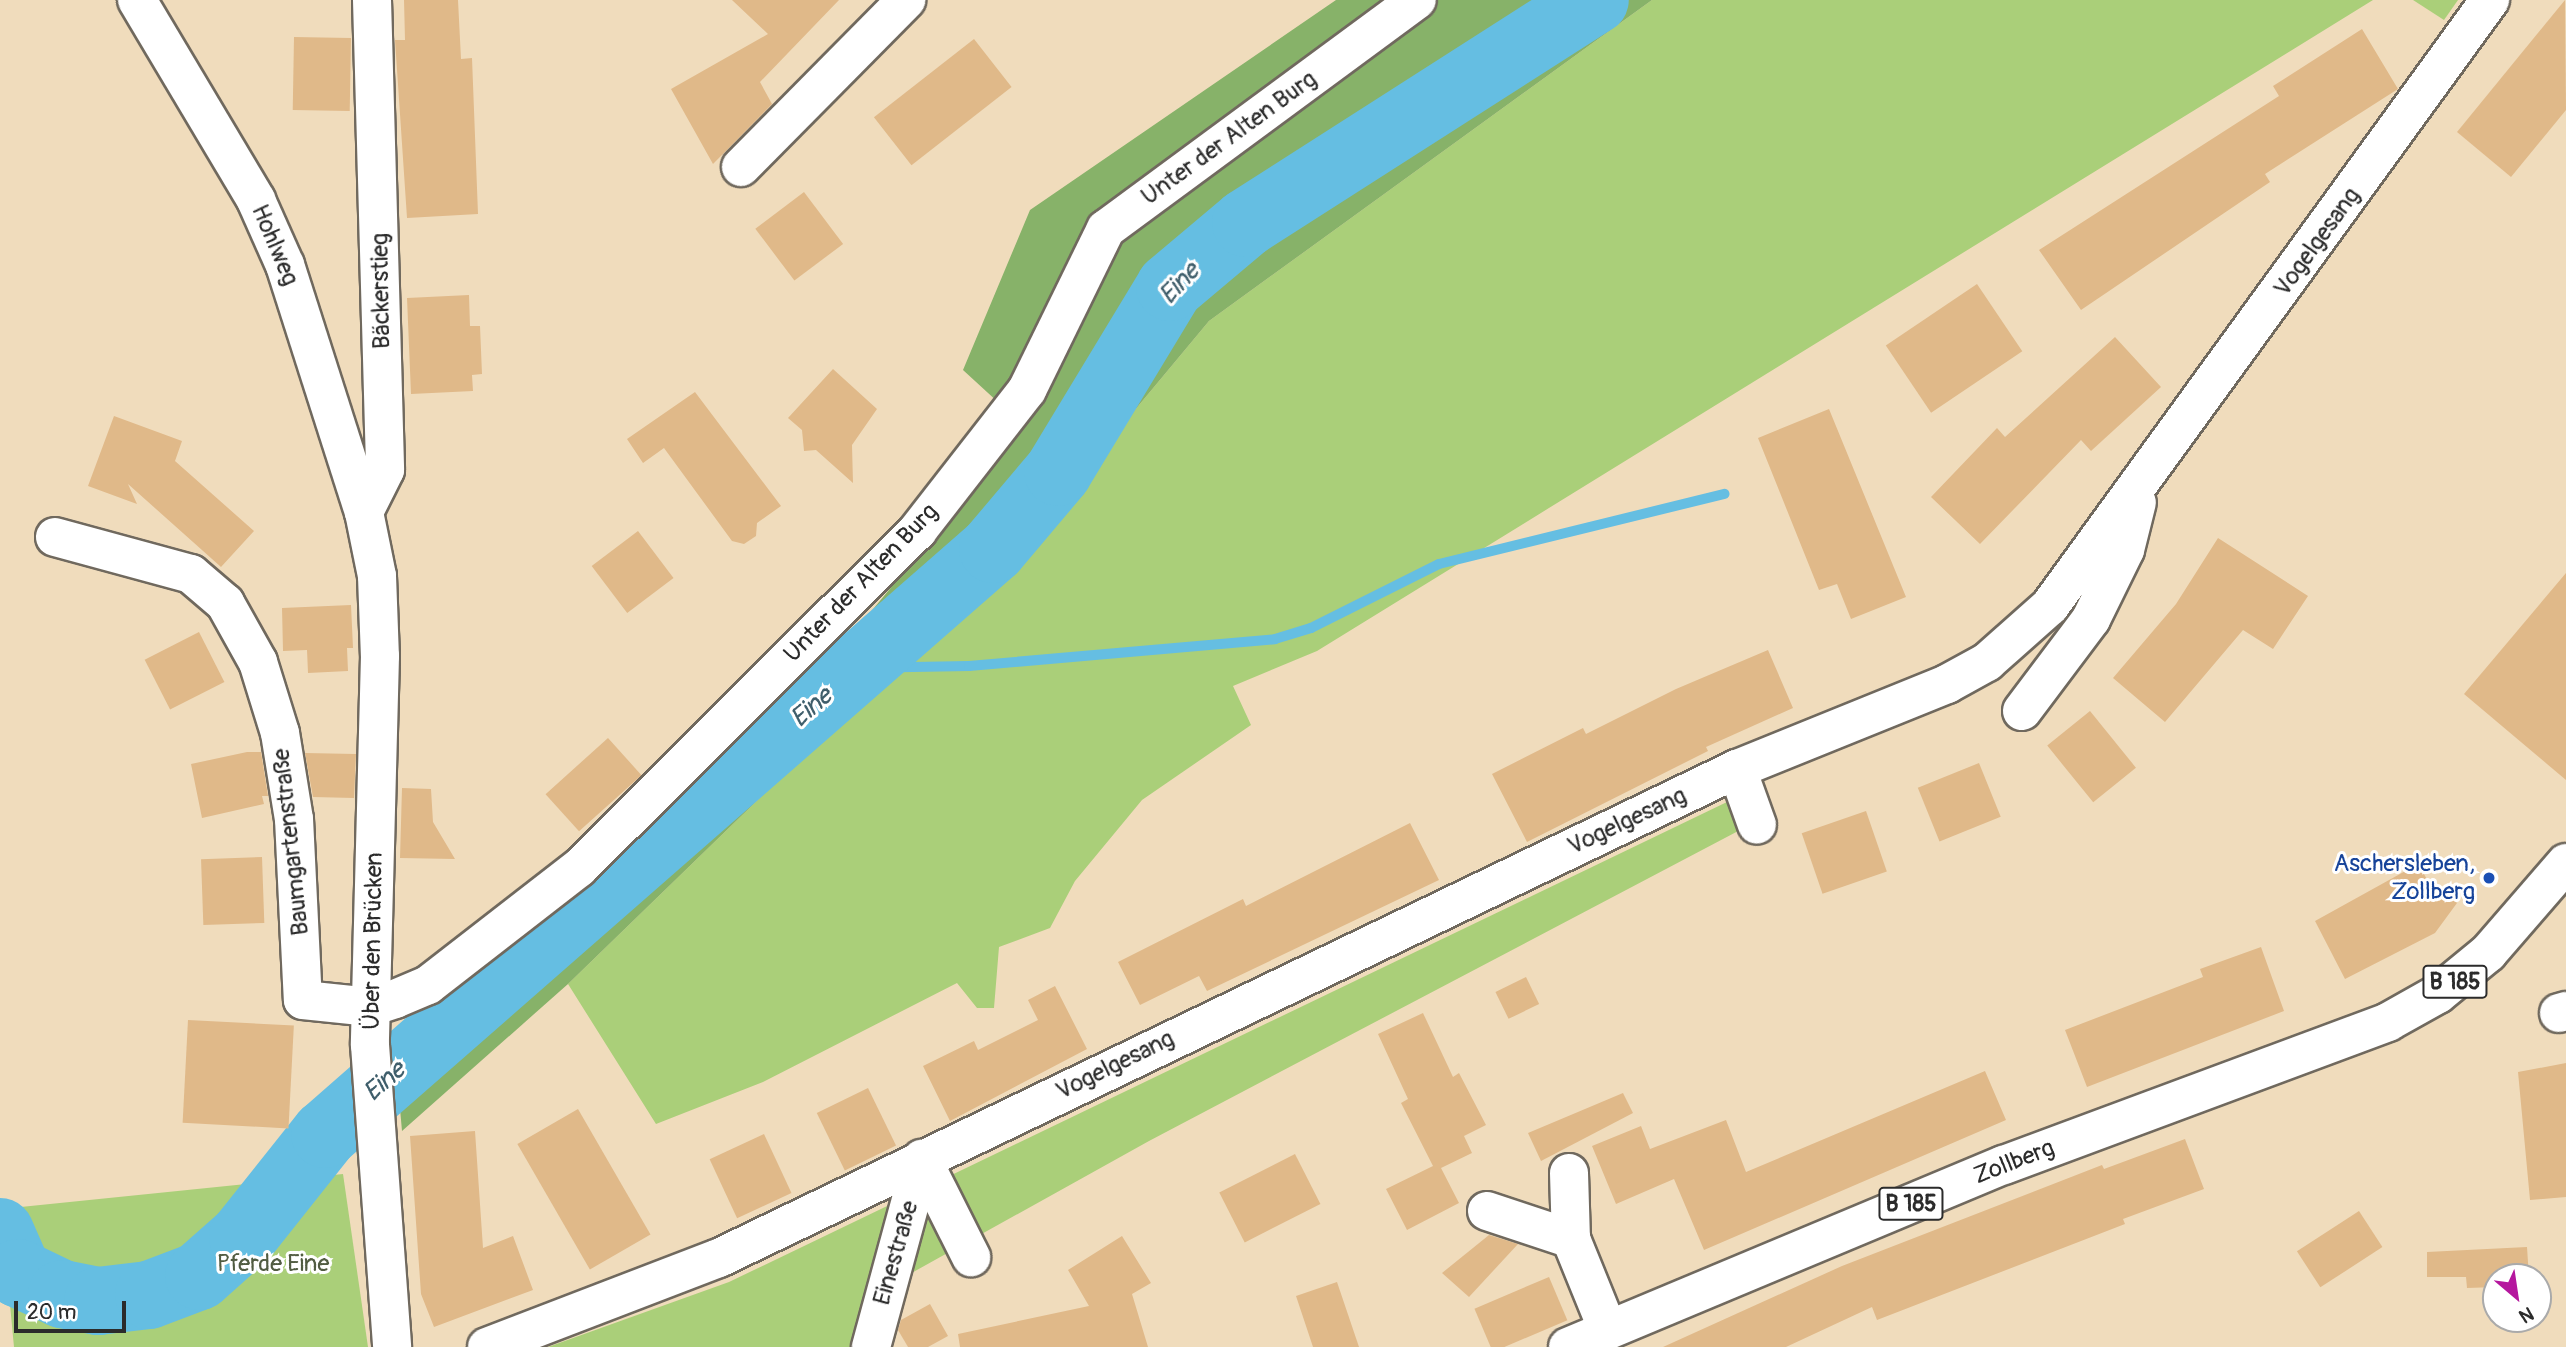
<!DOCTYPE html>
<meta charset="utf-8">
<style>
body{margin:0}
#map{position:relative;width:2566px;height:1347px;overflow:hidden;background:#f0dcbc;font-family:Pangolin,sans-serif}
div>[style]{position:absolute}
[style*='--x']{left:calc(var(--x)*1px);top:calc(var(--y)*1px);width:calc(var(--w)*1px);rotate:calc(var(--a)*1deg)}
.green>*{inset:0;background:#aacf79}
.forest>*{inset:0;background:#87b269}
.stream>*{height:10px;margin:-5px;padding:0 5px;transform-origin:5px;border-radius:5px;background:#65bee2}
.river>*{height:68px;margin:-34px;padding:0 34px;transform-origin:34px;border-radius:34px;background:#65bee2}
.building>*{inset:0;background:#e0b989;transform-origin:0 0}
.roads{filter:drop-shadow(2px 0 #70695e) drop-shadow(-2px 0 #70695e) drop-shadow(0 2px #70695e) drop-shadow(0 -2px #70695e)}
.minor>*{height:38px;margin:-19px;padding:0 19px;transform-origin:19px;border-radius:19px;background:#fff}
.major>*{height:38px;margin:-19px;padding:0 19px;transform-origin:19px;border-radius:19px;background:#fff}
.dots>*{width:19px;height:19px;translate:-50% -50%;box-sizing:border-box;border:4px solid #fff;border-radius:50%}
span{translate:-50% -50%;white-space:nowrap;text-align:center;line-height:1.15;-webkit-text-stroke:6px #fff;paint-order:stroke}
.shield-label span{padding:2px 5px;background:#fff;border:2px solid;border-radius:5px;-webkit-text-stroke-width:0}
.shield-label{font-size:23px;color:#2b2b2b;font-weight:700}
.street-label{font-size:24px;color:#2b2b2b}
.transit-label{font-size:24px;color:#164399}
.right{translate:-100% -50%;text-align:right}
.park-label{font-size:24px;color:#515c42}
.water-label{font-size:26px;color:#3f5e6b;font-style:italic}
.north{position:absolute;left:2482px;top:1263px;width:70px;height:70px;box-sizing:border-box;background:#fff;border:2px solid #aaa;border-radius:50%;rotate:151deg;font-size:19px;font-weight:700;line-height:28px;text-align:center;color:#2b2b2b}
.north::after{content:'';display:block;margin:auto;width:24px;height:32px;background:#b5179e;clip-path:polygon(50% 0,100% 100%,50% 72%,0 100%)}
.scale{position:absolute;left:14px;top:1301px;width:112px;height:32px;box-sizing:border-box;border:4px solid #2b2b2b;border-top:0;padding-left:9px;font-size:21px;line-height:24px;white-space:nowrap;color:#2b2b2b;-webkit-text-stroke:5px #fff;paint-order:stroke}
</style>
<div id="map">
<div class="green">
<i style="clip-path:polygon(1652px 0,2373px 0,1317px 651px,1233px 686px,1251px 725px,1142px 800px,1075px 881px,1050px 928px,999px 947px,994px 1008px,977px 1008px,957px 983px,763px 1082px,656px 1124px,568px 984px,1030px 536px,1209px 321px)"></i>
<i style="clip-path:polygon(2413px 0,2458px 0,2444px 20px)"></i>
<i style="clip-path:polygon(1727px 802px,1742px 829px,1149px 1141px,872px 1295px,857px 1344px,851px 1347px,548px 1347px,729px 1282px)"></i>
<i style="clip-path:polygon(343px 1174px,368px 1347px,14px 1347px,1px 1209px)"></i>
</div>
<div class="forest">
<i style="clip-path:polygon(1336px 0,1652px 0,1209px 321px,1030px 536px,568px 984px,402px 1131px,394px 1042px,598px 875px,865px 619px,1024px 426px,963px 370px,1030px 210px)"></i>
</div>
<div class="stream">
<i style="--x:856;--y:668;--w:113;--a:-1"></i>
<i style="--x:969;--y:666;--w:307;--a:-5"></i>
<i style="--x:1275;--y:639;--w:38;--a:-17"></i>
<i style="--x:1311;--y:628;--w:143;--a:-26.6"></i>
<i style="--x:1439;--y:564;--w:294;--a:-13.8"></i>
</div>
<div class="river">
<i style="--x:0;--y:1232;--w:45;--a:66.3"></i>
<i style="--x:18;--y:1273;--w:49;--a:25.5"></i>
<i style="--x:62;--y:1294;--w:37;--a:11"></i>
<i style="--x:98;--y:1301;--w:51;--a:-6.7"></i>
<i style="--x:149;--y:1295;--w:53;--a:-20.8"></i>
<i style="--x:199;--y:1276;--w:59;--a:-41.6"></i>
<i style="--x:243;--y:1237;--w:132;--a:-51.5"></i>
<i style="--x:325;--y:1134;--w:888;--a:-41.21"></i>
<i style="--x:993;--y:549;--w:101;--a:-49.8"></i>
<i style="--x:1058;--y:472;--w:216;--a:-58.8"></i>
<i style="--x:1170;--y:287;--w:99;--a:-40.1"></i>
<i style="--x:1246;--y:223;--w:414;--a:-32.6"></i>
</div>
<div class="building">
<i style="clip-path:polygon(404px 0,458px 0,461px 59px,472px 58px,478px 214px,407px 218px,395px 40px,405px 40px)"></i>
<i style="clip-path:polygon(732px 0,839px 0,760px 82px,772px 104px,713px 164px,671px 89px,768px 34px)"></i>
<i style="clip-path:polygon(2565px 0,2566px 110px,2511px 177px,2457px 132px)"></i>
<i style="clip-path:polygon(2362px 29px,2398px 89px,2265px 174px,2270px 182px,2081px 310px,2039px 250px,2279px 96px,2273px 86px)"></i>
<i style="left:294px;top:37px;width:57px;height:73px;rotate:1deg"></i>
<i style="left:974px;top:39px;width:61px;height:127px;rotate:52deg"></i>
<i style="left:804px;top:192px;width:65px;height:61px;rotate:53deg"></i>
<i style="left:1977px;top:284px;width:81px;height:110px;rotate:56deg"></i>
<i style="clip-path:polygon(469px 295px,470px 326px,480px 326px,482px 374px,472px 375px,473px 391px,411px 394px,407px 298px)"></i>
<i style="clip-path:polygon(2115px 337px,2161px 387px,2091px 451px,2081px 440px,1980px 544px,1931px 497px,1997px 428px,2005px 437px)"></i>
<i style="clip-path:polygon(833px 369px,877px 409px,852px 445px,853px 483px,816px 450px,804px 451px,802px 430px,788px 418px)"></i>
<i style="clip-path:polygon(695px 392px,781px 506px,757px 523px,756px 536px,744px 544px,732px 541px,664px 448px,643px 463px,627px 439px)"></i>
<i style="clip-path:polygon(1829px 409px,1906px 597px,1851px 619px,1837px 584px,1819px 590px,1758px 438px)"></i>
<i style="clip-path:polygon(114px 416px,182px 441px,175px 461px,254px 531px,221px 567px,128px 484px,137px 504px,88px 486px)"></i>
<i style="left:638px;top:531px;width:59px;height:58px;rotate:53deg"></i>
<i style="clip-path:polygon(2218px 538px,2308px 596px,2273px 649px,2243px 630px,2165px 722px,2113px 678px,2176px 604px)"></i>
<i style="clip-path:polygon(2566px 573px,2566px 780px,2464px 694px)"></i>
<i style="clip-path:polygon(351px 605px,353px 648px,347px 648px,348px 671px,308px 673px,307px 650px,283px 651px,282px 608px)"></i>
<i style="left:199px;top:632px;width:56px;height:61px;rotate:63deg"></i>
<i style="clip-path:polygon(1768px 650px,1793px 708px,1706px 747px,1708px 751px,1527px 842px,1492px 774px,1583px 728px,1586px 734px,1676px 689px)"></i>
<i style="left:2090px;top:711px;width:73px;height:55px;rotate:51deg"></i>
<i style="left:608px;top:738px;width:50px;height:84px;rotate:48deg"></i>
<i style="clip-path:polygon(247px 752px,261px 752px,268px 796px,262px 796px,264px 804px,202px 818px,191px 764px)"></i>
<i style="clip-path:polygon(305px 753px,356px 754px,354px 798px,313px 797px)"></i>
<i style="left:1979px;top:763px;width:58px;height:66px;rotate:68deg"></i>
<i style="clip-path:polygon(402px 788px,431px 789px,433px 822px,455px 859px,400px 858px)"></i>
<i style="left:1866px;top:811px;width:64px;height:68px;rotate:71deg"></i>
<i style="clip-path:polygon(1410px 823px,1439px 880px,1207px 991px,1199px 976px,1140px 1005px,1118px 962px,1243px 899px,1246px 906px)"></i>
<i style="left:262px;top:857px;width:66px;height:61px;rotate:88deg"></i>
<i style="clip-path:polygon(2418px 864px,2428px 881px,2457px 903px,2435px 933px,2345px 979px,2315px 921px)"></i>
<i style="clip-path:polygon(2261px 947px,2284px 1011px,2087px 1087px,2065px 1030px,2203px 977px,2200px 969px)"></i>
<i style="left:1526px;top:977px;width:30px;height:34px;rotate:64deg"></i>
<i style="clip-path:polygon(1055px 986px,1087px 1049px,950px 1121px,923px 1066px,974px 1041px,978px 1050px,1038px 1020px,1028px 1000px)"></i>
<i style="clip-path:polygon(1423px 1013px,1453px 1077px,1459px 1073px,1486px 1125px,1464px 1136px,1472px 1153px,1441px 1168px,1459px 1203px,1407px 1230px,1386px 1189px,1433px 1166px,1401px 1103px,1408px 1099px,1378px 1034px)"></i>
<i style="left:188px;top:1020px;width:106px;height:103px;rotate:3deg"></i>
<i style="clip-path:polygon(2566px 1063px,2566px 1197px,2530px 1200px,2518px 1072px)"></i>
<i style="clip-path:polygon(1985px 1071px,2006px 1120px,1704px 1250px,1674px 1179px,1616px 1204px,1592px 1146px,1641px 1126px,1650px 1149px,1726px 1120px,1746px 1172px)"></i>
<i style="left:868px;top:1088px;width:64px;height:57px;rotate:64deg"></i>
<i style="clip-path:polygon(1623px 1093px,1633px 1113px,1541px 1161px,1528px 1133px)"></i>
<i style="left:578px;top:1109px;width:145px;height:70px;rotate:60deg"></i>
<i style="clip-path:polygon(475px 1131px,483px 1248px,513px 1236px,533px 1290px,434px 1327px,421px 1294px,410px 1136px)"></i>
<i style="left:764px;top:1134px;width:65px;height:60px;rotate:65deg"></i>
<i style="clip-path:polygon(2185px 1139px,2204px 1189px,2123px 1219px,2125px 1224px,1877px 1320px,1872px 1307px,1786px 1347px,1663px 1347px,1842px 1266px,2102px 1165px,2104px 1169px)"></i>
<i style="left:1295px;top:1154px;width:56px;height:85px;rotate:63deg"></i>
<i style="left:2359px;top:1211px;width:43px;height:74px;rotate:57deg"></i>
<i style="clip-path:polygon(1489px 1235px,1518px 1244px,1469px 1297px,1442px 1273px)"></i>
<i style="clip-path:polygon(1122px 1236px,1151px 1283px,1132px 1294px,1148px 1347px,960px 1347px,958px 1334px,1089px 1306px,1068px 1270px)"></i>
<i style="clip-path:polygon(2527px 1247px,2529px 1277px,2496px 1277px,2496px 1287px,2467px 1288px,2466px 1277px,2427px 1277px,2427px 1252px)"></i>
<i style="left:1549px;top:1277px;width:47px;height:81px;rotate:67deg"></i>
<i style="clip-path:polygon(1337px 1282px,1359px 1347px,1313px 1347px,1296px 1296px)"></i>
<i style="clip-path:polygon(930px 1304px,948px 1336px,928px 1347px,908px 1347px,898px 1330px,901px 1320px)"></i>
</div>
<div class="roads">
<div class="minor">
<i style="--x:137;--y:0;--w:233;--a:59.2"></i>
<i style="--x:256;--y:200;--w:71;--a:66"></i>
<i style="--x:285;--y:265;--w:259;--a:72.3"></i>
<i style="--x:372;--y:0;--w:470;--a:88.4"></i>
<i style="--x:385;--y:470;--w:47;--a:116.6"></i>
<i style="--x:364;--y:512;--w:65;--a:78.5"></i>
<i style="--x:377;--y:576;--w:80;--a:87.9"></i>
<i style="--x:380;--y:656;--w:389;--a:91.5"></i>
<i style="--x:370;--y:1045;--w:303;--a:85.8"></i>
<i style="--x:741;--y:167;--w:235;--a:-45.3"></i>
<i style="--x:55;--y:537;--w:141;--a:15.2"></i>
<i style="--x:191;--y:574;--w:45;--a:40.5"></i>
<i style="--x:225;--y:603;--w:68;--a:60.8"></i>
<i style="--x:258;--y:662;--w:74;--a:72.8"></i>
<i style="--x:280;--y:733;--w:87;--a:80.8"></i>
<i style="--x:294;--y:819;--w:181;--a:87.2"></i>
<i style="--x:303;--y:1000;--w:68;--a:5.9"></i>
<i style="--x:371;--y:1007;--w:25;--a:-18"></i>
<i style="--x:395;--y:999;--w:36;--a:-23"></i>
<i style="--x:428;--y:985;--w:191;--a:-37.8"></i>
<i style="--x:579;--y:868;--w:479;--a:-44.9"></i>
<i style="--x:918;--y:530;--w:177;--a:-52.1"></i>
<i style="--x:1027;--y:390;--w:179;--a:-63.9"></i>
<i style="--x:1106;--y:229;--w:386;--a:-36.4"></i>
<i style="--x:2022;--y:711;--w:115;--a:-53.1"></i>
<i style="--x:2091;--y:619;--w:77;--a:-63.8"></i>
<i style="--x:2125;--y:550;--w:49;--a:-76"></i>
<i style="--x:1737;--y:769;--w:59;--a:70.3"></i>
<i style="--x:2559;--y:1013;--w:7;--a:-16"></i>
<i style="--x:922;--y:1159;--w:110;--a:63.4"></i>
<i style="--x:1569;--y:1173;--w:66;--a:88.3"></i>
<i style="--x:1487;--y:1211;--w:89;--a:18.4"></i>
<i style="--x:1571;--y:1239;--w:98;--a:67.9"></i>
<i style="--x:487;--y:1347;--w:248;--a:-21"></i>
<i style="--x:719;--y:1258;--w:1129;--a:-25.66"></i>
<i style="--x:1737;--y:769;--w:227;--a:-22"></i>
<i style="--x:1947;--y:684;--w:46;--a:-28.8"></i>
<i style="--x:1987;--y:662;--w:84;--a:-41.6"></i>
<i style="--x:2050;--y:606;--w:749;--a:-54.02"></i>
<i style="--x:871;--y:1347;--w:195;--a:-74.8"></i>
</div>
<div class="major">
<i style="--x:1568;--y:1347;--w:472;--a:-22.7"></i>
<i style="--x:2004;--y:1165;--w:410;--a:-20.4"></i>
<i style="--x:2388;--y:1022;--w:57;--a:-29.2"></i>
<i style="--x:2438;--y:994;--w:65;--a:-39.4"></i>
<i style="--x:2488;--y:953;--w:119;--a:-49.1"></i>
</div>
</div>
<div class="dots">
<i style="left:2489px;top:878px;background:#1a4fb4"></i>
</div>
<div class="shield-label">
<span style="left:2455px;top:982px">B 185</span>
<span style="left:1911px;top:1204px">B 185</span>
</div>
<div class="street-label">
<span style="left:1229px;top:138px;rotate:-36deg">Unter der Alten Burg</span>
<span style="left:2317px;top:242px;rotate:-54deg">Vogelgesang</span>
<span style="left:275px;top:245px;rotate:67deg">Hohlweg</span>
<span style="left:381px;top:291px;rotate:-91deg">Bäckerstieg</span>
<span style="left:861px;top:583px;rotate:-46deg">Unter der Alten Burg</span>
<span style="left:1627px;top:821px;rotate:-25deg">Vogelgesang</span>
<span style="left:291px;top:842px;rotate:-96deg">Baumgartenstraße</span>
<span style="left:373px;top:941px;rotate:-89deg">Über den Brücken</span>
<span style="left:1115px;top:1065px;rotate:-26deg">Vogelgesang</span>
<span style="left:2014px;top:1162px;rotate:-21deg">Zollberg</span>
<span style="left:896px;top:1253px;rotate:-74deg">Einestraße</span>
</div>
<div class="transit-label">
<span class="right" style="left:2475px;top:878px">Aschersleben,<br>Zollberg</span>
</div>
<div class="park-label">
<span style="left:273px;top:1264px">Pferde Eine</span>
</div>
<div class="water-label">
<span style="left:1180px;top:284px;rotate:-47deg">Eine</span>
<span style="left:812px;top:708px;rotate:-41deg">Eine</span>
<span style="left:385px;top:1082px;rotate:-41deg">Eine</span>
</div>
<div class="north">N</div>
<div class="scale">20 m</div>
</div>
